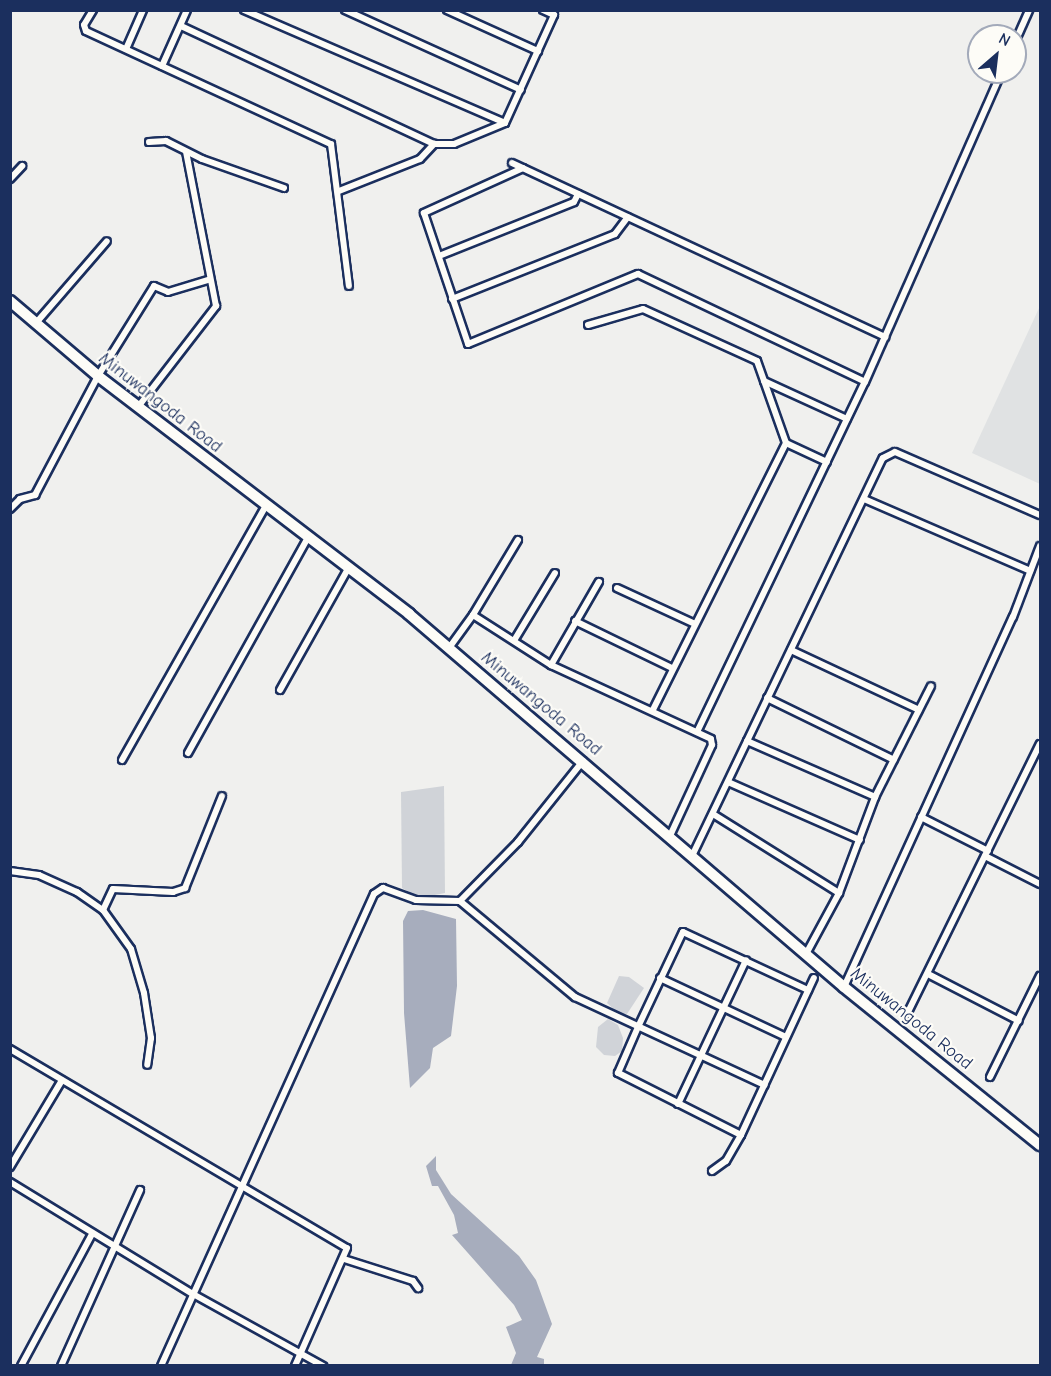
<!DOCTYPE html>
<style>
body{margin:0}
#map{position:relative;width:1051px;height:1376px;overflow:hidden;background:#f0f0ee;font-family:"Comic Neue",sans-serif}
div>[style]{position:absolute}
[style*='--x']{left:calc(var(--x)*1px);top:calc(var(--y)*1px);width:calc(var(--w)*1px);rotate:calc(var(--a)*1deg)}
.built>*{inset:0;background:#e0e2e3}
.green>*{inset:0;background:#d0d3d8}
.water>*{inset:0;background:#a7adbd}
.roads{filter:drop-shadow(2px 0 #1b2f5e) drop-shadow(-2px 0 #1b2f5e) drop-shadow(0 2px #1b2f5e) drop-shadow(0 -2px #1b2f5e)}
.street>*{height:6px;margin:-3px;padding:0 3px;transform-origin:3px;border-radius:3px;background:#fdfcf7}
.primary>*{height:10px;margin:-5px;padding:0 5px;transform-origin:5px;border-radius:5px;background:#fdfcf7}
span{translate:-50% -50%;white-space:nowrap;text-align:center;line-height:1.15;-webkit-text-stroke:4.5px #fdfcf7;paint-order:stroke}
.street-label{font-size:18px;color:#1b2f5e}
.frame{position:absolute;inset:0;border:12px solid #1b2f5e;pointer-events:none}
.north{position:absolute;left:967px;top:24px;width:60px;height:60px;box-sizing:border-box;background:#fdfcf7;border:2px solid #a3aaba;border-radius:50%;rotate:28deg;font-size:16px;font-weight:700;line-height:24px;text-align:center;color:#1b2f5e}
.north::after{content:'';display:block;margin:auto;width:21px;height:27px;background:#1b2f5e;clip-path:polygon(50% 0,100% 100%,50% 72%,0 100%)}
</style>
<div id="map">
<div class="built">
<i style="clip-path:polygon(1040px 306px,1040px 484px,972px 453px)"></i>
</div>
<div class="green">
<i style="clip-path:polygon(444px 786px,445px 893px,419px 898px,402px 888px,401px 792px)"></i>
<i style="clip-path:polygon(619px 976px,629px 977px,644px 988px,627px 1014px,618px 1013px,607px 1003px)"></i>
<i style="clip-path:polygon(608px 1019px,618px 1025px,623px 1038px,622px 1051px,615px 1056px,604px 1055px,596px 1047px,598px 1027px)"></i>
</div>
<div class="water">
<i style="clip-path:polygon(423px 910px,456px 919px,457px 986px,451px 1036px,433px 1048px,430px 1068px,410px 1088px,404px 1013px,403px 921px,408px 911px)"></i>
<i style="clip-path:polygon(436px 1156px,436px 1170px,451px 1194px,519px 1256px,536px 1280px,552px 1324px,537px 1357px,544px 1359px,544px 1365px,511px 1365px,516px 1353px,506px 1327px,522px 1320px,514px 1305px,452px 1235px,458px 1233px,454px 1215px,438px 1186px,432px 1186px,426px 1166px)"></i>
</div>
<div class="roads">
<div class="street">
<i style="--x:93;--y:10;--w:17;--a:121"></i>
<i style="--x:84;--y:25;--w:6;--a:72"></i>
<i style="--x:86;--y:31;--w:270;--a:24.8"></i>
<i style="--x:331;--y:144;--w:143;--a:82.8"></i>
<i style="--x:244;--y:10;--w:284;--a:23.4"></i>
<i style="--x:345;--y:10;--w:193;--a:24.4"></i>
<i style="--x:447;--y:10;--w:100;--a:24.3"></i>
<i style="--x:181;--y:26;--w:279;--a:25"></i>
<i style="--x:1015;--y:42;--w:35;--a:-66"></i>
<i style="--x:126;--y:49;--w:43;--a:-66.4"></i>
<i style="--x:162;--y:66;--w:61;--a:-65.9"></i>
<i style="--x:149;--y:142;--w:17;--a:-3"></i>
<i style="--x:166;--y:141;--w:40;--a:26.6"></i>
<i style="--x:202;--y:159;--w:87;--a:19.5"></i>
<i style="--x:512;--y:163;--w:412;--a:25"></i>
<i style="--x:523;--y:168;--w:109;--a:155.6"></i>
<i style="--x:424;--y:213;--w:138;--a:71.4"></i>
<i style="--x:468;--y:344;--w:184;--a:-22.4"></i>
<i style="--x:638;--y:274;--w:251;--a:25.4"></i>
<i style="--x:10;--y:179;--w:18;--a:-47"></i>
<i style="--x:339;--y:191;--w:87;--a:-21.6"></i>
<i style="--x:420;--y:159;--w:21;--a:-47"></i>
<i style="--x:434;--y:144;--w:20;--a:0"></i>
<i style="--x:454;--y:144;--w:55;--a:-22.4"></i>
<i style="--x:505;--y:123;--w:119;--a:-65.6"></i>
<i style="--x:554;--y:15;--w:12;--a:-156"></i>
<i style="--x:439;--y:256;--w:145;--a:-21.8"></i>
<i style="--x:574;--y:202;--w:9;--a:-63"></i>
<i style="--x:452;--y:299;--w:175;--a:-21.7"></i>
<i style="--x:615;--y:234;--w:21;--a:-53"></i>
<i style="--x:36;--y:323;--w:108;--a:-49.1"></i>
<i style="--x:588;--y:325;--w:57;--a:-16.2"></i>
<i style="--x:643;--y:309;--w:125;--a:24.5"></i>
<i style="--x:757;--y:361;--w:87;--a:70.5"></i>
<i style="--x:786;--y:443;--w:298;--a:116.5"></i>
<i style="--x:764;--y:381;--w:91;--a:24.6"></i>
<i style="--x:138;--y:407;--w:128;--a:-52.3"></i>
<i style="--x:216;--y:306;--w:157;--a:-101"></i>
<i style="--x:786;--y:443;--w:45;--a:24.9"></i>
<i style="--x:864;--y:499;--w:181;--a:23.4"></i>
<i style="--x:10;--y:509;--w:14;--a:-45"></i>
<i style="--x:20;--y:499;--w:16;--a:-15"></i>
<i style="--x:35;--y:495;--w:135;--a:-62.1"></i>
<i style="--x:98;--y:376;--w:106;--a:-58.1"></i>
<i style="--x:154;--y:286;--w:15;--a:23"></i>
<i style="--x:168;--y:292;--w:42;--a:-16.7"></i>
<i style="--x:518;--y:540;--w:87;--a:121"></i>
<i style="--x:473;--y:615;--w:93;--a:32.7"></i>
<i style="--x:551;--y:665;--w:176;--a:24.8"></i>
<i style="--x:711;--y:739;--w:6;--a:81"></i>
<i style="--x:712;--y:745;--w:102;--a:114.8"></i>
<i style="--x:617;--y:588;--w:86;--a:24.8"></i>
<i style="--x:575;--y:621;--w:108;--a:25.9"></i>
<i style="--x:515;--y:639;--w:77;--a:-58.8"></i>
<i style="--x:449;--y:648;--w:41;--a:-54"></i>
<i style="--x:791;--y:650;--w:141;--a:25.1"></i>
<i style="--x:551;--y:665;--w:96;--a:-60"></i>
<i style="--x:280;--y:690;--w:139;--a:-60.7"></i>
<i style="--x:767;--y:698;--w:141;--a:26"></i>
<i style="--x:698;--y:730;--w:386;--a:-64.4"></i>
<i style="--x:865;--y:382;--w:339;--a:-66.2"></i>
<i style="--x:747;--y:741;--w:140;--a:23.6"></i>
<i style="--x:188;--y:753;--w:245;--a:-60.9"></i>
<i style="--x:122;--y:760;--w:291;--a:-60.5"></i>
<i style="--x:728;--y:782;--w:144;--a:23.7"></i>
<i style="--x:713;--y:814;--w:149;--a:32.1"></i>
<i style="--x:921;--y:817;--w:75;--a:26.9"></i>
<i style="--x:692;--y:856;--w:441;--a:-64.4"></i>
<i style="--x:883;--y:458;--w:13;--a:-27"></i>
<i style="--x:895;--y:452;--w:158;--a:23.5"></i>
<i style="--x:985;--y:856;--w:62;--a:27"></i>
<i style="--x:10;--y:871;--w:29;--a:8"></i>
<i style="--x:39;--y:875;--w:42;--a:24.1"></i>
<i style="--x:77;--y:892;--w:32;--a:35"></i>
<i style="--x:103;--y:910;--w:48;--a:54.3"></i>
<i style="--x:131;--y:949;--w:46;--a:73.5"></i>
<i style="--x:144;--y:993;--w:46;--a:81.2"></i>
<i style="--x:151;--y:1038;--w:27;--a:98"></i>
<i style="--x:460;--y:901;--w:150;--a:39.9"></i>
<i style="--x:575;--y:997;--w:209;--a:24.9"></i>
<i style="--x:103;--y:910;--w:23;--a:-65"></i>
<i style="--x:113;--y:889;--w:60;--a:2.9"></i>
<i style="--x:173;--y:892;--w:13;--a:-18"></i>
<i style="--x:185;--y:888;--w:99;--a:-68.1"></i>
<i style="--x:806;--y:954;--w:69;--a:-61.6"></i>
<i style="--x:839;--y:893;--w:103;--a:-69.4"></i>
<i style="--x:875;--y:797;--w:124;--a:-63.2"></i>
<i style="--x:928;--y:974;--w:102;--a:27.3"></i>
<i style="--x:660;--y:978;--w:139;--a:25.1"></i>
<i style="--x:844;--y:987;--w:407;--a:-65.5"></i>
<i style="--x:1013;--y:617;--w:76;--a:-69.2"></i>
<i style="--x:907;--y:1014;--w:301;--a:-63.8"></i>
<i style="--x:10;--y:1049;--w:391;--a:30.6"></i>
<i style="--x:347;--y:1248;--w:129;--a:113.8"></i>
<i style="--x:990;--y:1077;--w:113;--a:-63.7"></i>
<i style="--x:678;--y:1104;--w:159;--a:-64.7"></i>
<i style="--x:741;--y:1135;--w:138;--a:-153.2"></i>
<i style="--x:618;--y:1073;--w:50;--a:-66.5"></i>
<i style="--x:638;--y:1027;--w:105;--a:-64.7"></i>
<i style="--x:683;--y:932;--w:138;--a:24.9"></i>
<i style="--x:10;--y:1167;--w:101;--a:-59.1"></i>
<i style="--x:712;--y:1171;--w:17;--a:-36"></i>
<i style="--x:726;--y:1161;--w:30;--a:-60"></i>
<i style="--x:741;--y:1135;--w:173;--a:-65.1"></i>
<i style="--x:10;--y:1182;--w:215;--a:31.5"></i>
<i style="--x:193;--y:1294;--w:149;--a:29"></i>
<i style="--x:344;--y:1259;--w:72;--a:17.7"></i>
<i style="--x:413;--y:1281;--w:9;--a:54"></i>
<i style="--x:21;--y:1366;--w:150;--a:-61.7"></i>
<i style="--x:61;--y:1366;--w:193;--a:-65.8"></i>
<i style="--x:161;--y:1366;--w:518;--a:-65.71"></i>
<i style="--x:374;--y:894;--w:11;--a:-34"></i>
<i style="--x:383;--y:888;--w:35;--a:20"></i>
<i style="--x:416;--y:900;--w:44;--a:1.3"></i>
<i style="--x:460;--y:901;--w:83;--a:-45.5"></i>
<i style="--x:518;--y:842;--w:104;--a:-51.3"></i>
</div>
<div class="primary">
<i style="--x:10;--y:301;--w:116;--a:40.4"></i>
<i style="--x:98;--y:376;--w:392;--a:37.4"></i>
<i style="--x:409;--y:614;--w:573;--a:40.61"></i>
<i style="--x:844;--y:987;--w:252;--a:38.9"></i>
</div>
</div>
<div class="street-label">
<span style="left:160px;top:403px;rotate:38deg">Minuwangoda Road</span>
<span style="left:541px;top:704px;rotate:40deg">Minuwangoda Road</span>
<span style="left:911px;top:1019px;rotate:39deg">Minuwangoda Road</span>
</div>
<div class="frame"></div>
<div class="north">N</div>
</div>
